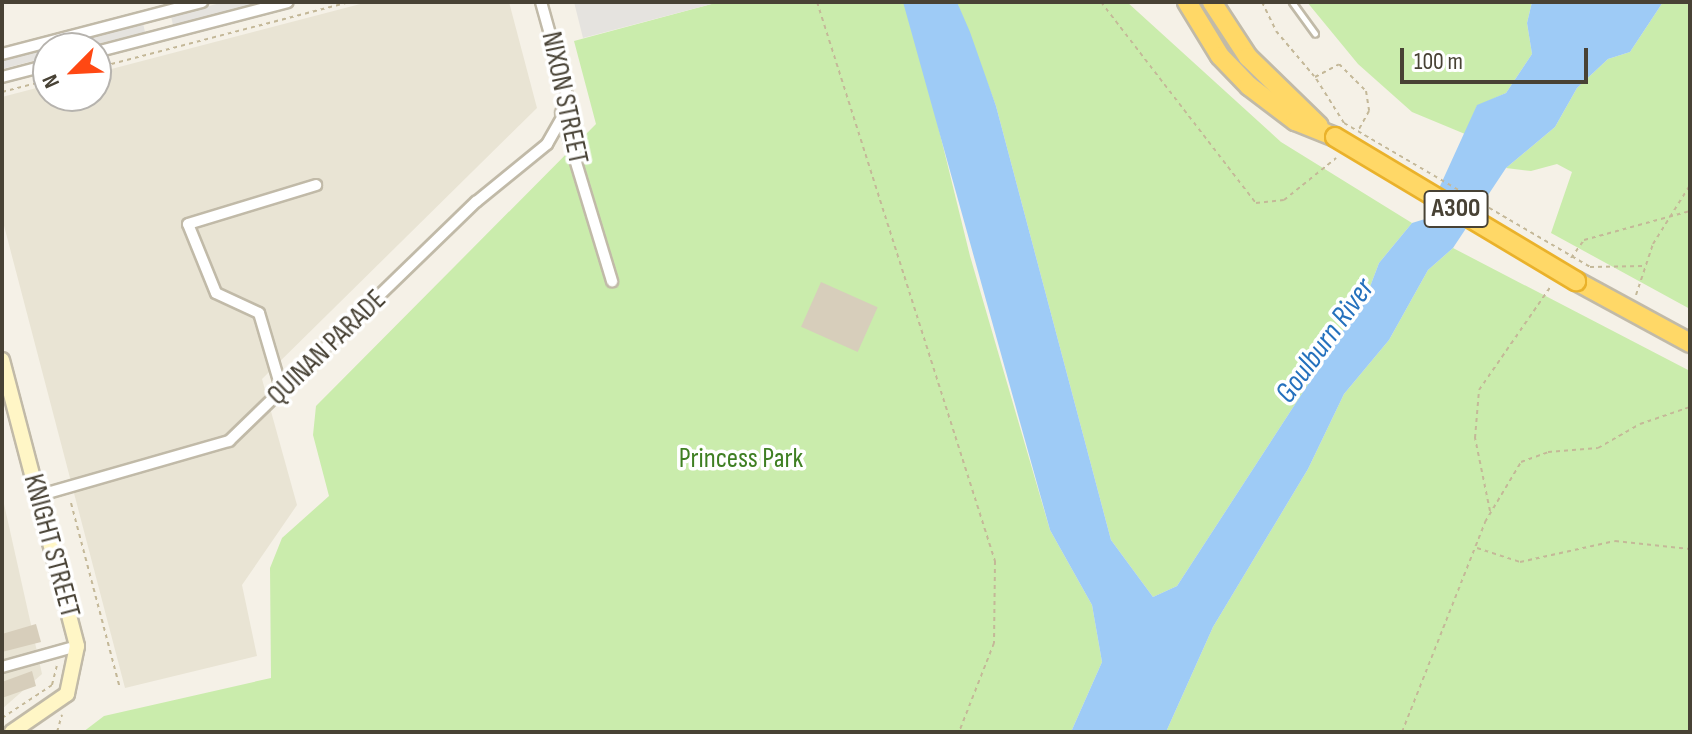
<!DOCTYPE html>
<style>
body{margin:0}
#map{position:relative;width:1692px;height:734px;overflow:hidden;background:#f5f1e7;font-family:"Sofia Sans Condensed",sans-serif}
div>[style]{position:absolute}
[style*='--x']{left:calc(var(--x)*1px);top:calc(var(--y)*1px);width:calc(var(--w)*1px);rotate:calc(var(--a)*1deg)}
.residential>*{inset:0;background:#e9e4d4}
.green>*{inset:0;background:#caecac}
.parking>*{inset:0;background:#e5e3df}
.water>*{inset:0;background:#9ecbf6}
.building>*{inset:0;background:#d7cebb;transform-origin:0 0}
.path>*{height:2px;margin-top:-1px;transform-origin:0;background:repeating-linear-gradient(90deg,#c4b898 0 4px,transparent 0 8px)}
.roads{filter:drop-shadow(2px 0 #c1baa8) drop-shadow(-2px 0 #c1baa8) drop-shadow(0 2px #c1baa8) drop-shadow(0 -2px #c1baa8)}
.lane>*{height:5px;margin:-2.5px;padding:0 2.5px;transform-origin:2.5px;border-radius:2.5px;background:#fff}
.street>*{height:10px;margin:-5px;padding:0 5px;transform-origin:5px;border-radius:5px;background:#fff}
.secondary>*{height:14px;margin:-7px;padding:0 7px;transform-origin:7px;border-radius:7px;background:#fff6c6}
.highway>*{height:18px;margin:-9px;padding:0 9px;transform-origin:9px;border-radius:9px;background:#ffd867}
.path-bridge>*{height:2px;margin-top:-1px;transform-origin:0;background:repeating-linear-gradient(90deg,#c4b898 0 4px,transparent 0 8px)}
.bridges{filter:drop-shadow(2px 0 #eab22b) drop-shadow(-2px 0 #eab22b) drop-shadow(0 2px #eab22b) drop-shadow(0 -2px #eab22b)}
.highway-bridge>*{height:18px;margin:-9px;padding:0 9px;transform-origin:9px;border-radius:9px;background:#ffd867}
span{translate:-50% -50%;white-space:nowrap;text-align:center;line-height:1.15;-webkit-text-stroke:7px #fff;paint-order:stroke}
.shield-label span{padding:2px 6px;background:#fff;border:2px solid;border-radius:6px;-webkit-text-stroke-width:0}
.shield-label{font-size:26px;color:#484235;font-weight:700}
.street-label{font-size:28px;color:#484235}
.park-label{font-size:28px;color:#3f7f23}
.water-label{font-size:30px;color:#2571bd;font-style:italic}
.frame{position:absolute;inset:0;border:4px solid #484235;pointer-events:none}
.north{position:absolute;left:32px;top:32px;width:80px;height:80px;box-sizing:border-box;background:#fff;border:2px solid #b6b3ae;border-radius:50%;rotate:246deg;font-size:22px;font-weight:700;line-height:32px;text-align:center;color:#484235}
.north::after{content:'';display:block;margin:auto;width:28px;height:36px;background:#ff4813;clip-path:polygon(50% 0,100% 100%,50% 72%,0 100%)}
.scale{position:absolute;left:1400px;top:48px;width:188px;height:36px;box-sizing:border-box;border:4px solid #484235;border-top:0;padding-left:10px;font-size:24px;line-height:28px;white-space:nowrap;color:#484235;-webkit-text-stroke:6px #fff;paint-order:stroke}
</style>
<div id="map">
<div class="residential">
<i style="clip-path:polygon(368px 2px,509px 2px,537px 108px,262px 379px,297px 505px,242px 585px,257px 656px,125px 688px,2px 218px,2px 97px,48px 85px,48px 96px,96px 96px,96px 73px)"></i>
<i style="clip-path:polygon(2px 495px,42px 674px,2px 709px)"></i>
</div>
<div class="green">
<i style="clip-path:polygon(719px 2px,903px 2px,911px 16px,970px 256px,1050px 530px,1092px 605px,1102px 662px,1071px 732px,83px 732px,104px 716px,271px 678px,270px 568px,282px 538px,329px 496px,313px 435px,316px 406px,596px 124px,574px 41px)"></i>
<i style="clip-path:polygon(957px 2px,1127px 2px,1281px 142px,1412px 223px,1379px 263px,1368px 292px,1177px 586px,1153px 597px,1111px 540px,996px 106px)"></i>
<i style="clip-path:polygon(1307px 2px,1532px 2px,1527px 23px,1532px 54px,1506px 93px,1477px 106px,1465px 134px,1412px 112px,1358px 64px)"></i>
<i style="clip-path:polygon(1663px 2px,1690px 2px,1690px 309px,1551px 233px,1572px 172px,1557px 164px,1531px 171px,1506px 168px,1555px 127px,1577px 88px,1608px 59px,1630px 52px)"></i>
<i style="clip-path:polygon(1453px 248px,1690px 371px,1690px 732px,1166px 732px,1213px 627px,1308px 469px,1344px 394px,1389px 340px,1428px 270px)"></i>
</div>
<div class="parking">
<i style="clip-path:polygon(224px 2px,262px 2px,173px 25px,171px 16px)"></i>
<i style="clip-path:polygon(574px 2px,719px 2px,583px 38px)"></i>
<i style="clip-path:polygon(143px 23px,145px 32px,82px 48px,48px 48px,48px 57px,2px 69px,2px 59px)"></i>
</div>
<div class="water">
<i style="clip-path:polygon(903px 2px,957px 2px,970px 32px,996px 106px,1111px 540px,1153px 597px,1177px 586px,1368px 292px,1379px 263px,1412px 223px,1425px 219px,1477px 105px,1506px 93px,1532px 54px,1527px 23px,1532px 2px,1663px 2px,1630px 52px,1608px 59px,1577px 88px,1555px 127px,1506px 168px,1453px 248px,1428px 270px,1389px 340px,1344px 394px,1308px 469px,1213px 627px,1166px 732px,1071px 732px,1102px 662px,1092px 605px,1050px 530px)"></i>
</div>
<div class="building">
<i style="left:821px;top:282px;width:62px;height:49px;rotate:24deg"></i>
<i style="clip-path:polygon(36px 624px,41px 642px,2px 652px,2px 634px)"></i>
<i style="clip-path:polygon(32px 671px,36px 686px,2px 698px,2px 682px)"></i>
</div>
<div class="path">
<i style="--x:817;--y:2;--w:587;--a:72.34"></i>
<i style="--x:995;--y:561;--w:82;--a:90.7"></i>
<i style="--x:994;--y:643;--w:96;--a:111.5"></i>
<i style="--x:1101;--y:2;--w:254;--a:52.4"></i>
<i style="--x:1256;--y:203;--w:28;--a:-6"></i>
<i style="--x:1284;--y:200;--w:67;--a:-38.9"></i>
<i style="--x:1262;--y:2;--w:32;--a:64"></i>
<i style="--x:1276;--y:31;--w:59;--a:49.8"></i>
<i style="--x:96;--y:68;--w:261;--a:-14.6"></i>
<i style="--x:2;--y:92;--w:48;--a:-14.6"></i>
<i style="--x:1344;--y:123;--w:54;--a:-122.2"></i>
<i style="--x:1315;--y:77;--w:27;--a:-28"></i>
<i style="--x:1339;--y:64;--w:38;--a:45"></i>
<i style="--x:1366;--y:91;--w:20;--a:81"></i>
<i style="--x:1369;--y:111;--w:23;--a:119"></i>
<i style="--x:1571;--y:258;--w:22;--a:-54"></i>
<i style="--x:1584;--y:240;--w:110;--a:-15.3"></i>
<i style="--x:1590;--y:267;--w:54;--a:-1.1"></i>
<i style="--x:1636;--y:295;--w:54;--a:-71.6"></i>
<i style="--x:1653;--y:244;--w:70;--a:-57.9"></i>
<i style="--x:71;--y:503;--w:192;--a:75.2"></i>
<i style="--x:1490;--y:511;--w:75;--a:-101.6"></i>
<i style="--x:1475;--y:438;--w:48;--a:-85.2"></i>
<i style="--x:1479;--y:390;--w:126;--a:-55.3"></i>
<i style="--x:1477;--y:548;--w:45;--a:18"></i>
<i style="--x:1520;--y:562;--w:97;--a:-12.5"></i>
<i style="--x:1615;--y:541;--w:75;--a:6.1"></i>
<i style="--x:2;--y:718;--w:60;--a:-33.4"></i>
<i style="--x:52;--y:685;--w:21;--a:-76"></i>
<i style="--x:57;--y:732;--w:18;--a:-74"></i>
<i style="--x:1402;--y:732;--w:226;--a:-68.4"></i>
<i style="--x:1485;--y:522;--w:70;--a:-59"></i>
<i style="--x:1521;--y:462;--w:29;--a:-20"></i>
<i style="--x:1548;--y:452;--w:50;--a:-4.6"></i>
<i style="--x:1598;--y:448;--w:48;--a:-29.7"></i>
<i style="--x:1640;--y:424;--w:53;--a:-18.8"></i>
</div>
<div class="roads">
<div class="lane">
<i style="--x:1292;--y:2;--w:39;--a:54"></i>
</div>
<div class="street">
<i style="--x:96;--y:52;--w:198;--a:-14.6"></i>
<i style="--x:2;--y:54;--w:207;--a:-14.6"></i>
<i style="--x:2;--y:77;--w:48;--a:-14.6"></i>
<i style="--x:561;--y:113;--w:176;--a:73.1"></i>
<i style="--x:282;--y:391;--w:81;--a:-106.4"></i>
<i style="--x:259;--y:313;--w:47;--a:-155.1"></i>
<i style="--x:216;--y:293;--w:74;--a:-112.1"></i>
<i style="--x:188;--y:224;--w:134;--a:-16.9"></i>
<i style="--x:37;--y:496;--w:200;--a:-16"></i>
<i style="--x:229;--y:441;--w:344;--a:-44.1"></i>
<i style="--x:476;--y:202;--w:92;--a:-39.2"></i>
<i style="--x:547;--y:144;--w:40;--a:-60.3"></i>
<i style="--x:567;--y:109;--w:14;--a:-90"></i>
<i style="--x:567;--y:95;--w:97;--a:-105.6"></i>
<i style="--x:2;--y:667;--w:78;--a:-15.6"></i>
</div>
<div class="secondary">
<i style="--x:2;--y:360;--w:296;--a:75.3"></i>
<i style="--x:77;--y:646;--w:49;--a:101.8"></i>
<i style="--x:67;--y:694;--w:67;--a:145.4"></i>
</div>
<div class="highway">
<i style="--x:1187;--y:2;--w:63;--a:58.6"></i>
<i style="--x:1220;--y:56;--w:42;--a:46"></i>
<i style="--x:1249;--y:86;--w:58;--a:37.3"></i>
<i style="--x:1295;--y:121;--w:43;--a:21.8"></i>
<i style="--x:1212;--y:2;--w:66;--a:56.8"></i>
<i style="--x:1248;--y:57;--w:99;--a:44.2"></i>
<i style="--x:1576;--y:281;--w:130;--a:28.5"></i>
</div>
</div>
<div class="path-bridge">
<i style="--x:1344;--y:123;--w:285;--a:30.3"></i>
</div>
<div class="bridges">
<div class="highway-bridge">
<i style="--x:1335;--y:137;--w:281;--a:30.9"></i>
</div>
</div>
<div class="shield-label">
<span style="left:1456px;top:209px">A300</span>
</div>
<div class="street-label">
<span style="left:564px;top:98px;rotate:78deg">NIXON STREET</span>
<span style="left:327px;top:348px;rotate:-44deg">QUINAN PARADE</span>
<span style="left:51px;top:546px;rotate:75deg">KNIGHT STREET</span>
</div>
<div class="park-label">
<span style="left:741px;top:459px">Princess Park</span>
</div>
<div class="water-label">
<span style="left:1325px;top:341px;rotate:-54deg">Goulburn River</span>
</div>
<div class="frame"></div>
<div class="north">N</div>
<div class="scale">100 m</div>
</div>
